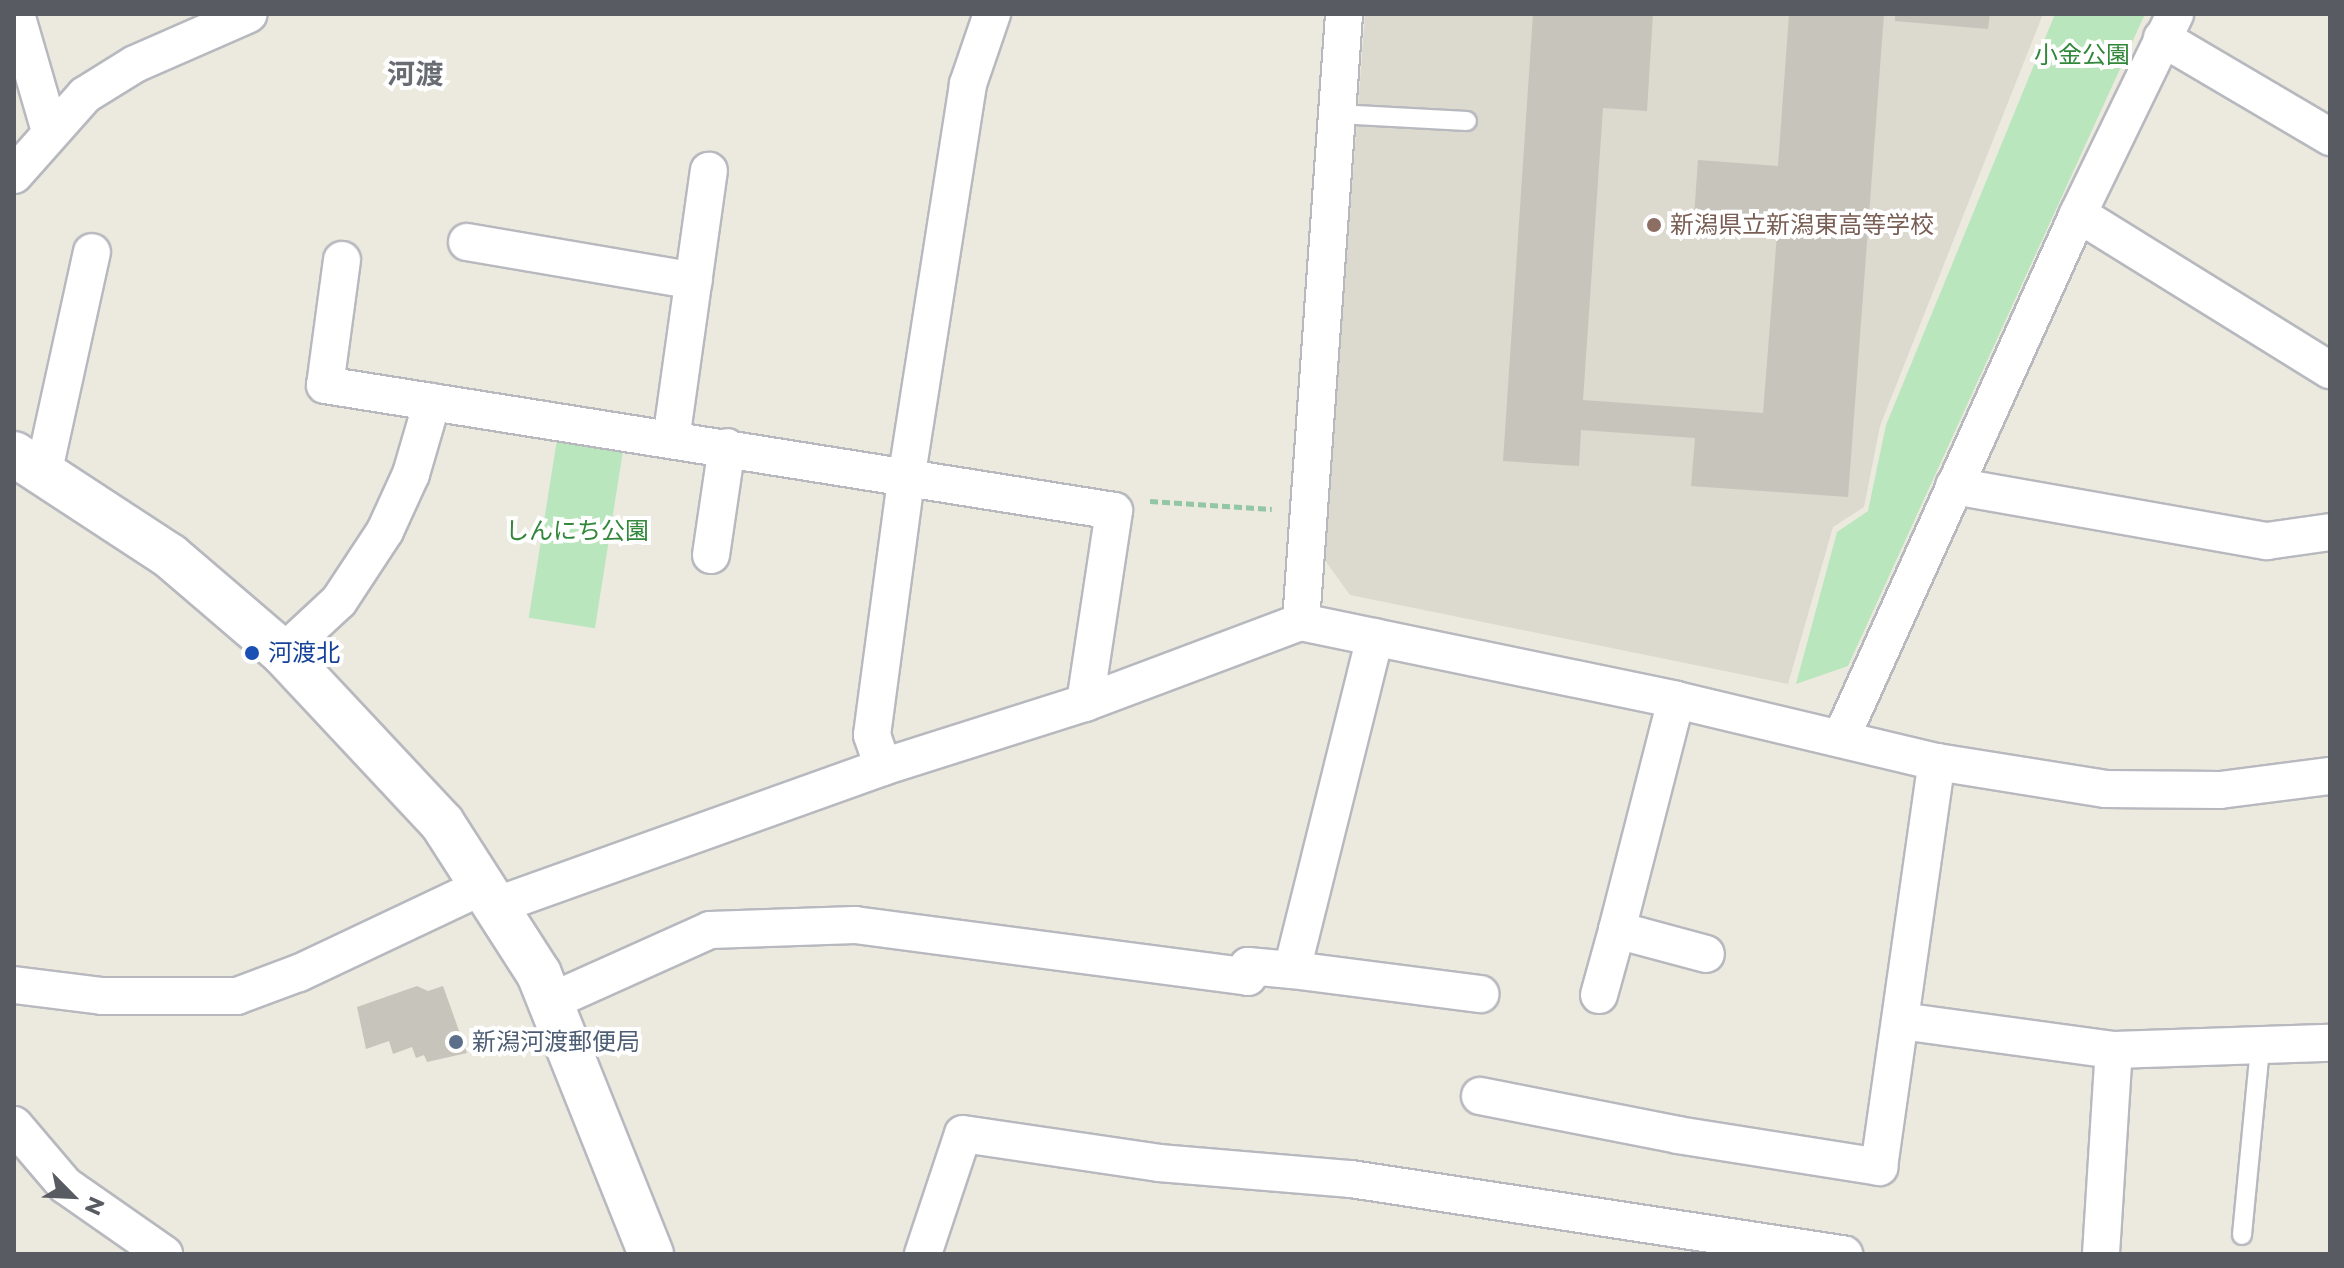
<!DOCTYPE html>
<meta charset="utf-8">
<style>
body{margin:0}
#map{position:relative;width:2344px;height:1268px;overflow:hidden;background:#eceadf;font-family:Montserrat,"Noto Sans JP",sans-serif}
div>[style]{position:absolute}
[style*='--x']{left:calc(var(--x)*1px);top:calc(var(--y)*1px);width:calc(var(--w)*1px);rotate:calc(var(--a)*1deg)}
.education>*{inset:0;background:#dcd9ce}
.green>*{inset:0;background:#b9e6bc;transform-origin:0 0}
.building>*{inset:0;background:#c7c4bc}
.path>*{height:5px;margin-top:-2.5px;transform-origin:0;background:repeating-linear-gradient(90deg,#92c6a4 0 8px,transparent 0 12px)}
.roads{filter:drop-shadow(2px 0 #b7b9bf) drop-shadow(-2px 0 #b7b9bf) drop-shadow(0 2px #b7b9bf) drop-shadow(0 -2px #b7b9bf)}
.lane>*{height:18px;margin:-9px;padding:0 9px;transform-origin:9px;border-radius:9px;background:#fff}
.street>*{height:36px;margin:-18px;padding:0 18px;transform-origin:18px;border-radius:18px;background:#fff}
.secondary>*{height:44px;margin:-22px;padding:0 22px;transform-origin:22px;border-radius:22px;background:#fff}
.dots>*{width:22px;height:22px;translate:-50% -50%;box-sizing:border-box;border:4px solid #fff;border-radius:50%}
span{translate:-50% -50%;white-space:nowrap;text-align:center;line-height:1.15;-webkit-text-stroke:8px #fff;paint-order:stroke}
.park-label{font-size:24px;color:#31873a}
.education-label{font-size:24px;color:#785e54}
.left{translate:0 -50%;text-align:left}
.transit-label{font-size:24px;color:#164399}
.service-label{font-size:24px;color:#4e5e75}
.quarter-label{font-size:28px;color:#696d73;font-weight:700}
.frame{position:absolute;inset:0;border:16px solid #585b61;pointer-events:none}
.north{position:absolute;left:32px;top:1156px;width:80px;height:80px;-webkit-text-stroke:6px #fff;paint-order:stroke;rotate:114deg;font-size:22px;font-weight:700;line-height:32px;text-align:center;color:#585b61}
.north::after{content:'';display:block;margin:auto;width:28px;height:36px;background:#585b61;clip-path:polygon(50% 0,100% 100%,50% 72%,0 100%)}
</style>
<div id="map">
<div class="education">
<i style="clip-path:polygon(1365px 14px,2043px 14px,1880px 426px,1864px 507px,1833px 527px,1788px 684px,1350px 595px,1324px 559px)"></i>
</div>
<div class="green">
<i style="clip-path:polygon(2055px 14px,2145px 14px,1848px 666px,1796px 684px,1837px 532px,1868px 511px,1886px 425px)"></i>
<i style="left:558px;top:433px;width:67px;height:187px;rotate:9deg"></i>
</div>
<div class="building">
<i style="clip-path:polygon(1533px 14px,1653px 14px,1647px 111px,1603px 108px,1583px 400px,1763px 413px,1778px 222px,1694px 216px,1698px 160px,1778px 166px,1789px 14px,1884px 14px,1848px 497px,1691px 486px,1695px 438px,1581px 430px,1579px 466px,1503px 461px)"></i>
<i style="clip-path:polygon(1895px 14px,1990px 14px,1988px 29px,1895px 21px)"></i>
<i style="clip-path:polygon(417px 986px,428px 991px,443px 986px,467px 1053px,427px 1062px,424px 1055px,416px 1058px,412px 1047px,393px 1054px,389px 1041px,366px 1049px,357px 1007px)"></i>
</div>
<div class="path">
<i style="--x:1150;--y:501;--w:122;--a:3.8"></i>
</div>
<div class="roads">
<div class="lane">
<i style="--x:1337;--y:114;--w:130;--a:3.1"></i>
<i style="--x:2242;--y:1235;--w:187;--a:-84.5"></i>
</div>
<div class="street">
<i style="--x:16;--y:14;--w:122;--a:73.8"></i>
<i style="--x:2162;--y:38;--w:195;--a:30.5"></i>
<i style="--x:14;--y:175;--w:107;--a:-48.4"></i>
<i style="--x:85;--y:95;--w:59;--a:-31.8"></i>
<i style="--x:135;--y:64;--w:124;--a:-23.7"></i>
<i style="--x:2078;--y:214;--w:296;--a:31.8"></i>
<i style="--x:467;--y:242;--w:230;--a:9.7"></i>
<i style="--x:342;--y:260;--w:126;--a:97.7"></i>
<i style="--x:325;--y:385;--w:799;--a:9.07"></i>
<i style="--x:1114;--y:511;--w:194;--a:98.6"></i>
<i style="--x:671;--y:440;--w:272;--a:-82"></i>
<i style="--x:44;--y:470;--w:223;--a:-77.6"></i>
<i style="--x:1954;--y:486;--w:318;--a:10"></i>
<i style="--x:2267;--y:541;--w:64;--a:-8.1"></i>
<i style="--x:711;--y:555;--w:109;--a:-81.6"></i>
<i style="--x:1301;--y:622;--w:610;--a:-85.95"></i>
<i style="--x:283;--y:653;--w:76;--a:-42.9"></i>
<i style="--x:339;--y:601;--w:84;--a:-56.7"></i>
<i style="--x:385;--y:531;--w:63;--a:-65.5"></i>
<i style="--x:411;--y:474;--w:75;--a:-73.7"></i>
<i style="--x:1676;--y:700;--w:237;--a:104.4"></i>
<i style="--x:1617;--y:930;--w:92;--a:15.1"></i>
<i style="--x:1841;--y:738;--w:575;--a:-65.66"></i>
<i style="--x:2078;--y:214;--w:222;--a:-64.1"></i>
<i style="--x:883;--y:767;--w:34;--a:-109"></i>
<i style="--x:872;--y:735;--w:263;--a:-82.4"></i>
<i style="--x:907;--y:474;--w:395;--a:-81.1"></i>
<i style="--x:968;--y:84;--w:74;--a:-71.1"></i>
<i style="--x:495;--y:906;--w:412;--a:-19.7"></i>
<i style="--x:883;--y:767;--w:212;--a:-17.6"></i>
<i style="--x:1085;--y:703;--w:231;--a:-20.6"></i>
<i style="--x:1301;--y:622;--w:383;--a:11.7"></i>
<i style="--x:1676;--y:700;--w:268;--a:13.4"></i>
<i style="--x:1937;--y:762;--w:170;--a:9.1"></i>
<i style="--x:2105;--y:789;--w:115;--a:0.5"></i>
<i style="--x:2220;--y:790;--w:111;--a:-7.3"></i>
<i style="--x:1292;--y:970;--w:190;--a:7.3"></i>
<i style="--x:14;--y:985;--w:89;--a:7.1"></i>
<i style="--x:102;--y:996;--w:135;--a:0"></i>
<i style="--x:237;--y:996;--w:66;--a:-20.4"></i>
<i style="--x:299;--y:973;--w:201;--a:-25.3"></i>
<i style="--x:1599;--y:995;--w:67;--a:-74.5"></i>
<i style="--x:552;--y:1001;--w:173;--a:-24.2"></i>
<i style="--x:710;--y:930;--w:145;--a:-2"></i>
<i style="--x:855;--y:925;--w:396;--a:7.5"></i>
<i style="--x:1248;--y:977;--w:11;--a:-90"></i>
<i style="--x:1248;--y:966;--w:44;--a:5.2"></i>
<i style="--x:1292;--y:970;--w:343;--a:-76"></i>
<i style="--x:1901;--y:1021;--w:215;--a:7.8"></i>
<i style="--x:2114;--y:1050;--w:216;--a:-1.9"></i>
<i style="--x:1480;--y:1096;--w:202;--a:11.1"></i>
<i style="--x:1678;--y:1135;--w:204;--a:9"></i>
<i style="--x:1879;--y:1167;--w:409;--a:-81.9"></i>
<i style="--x:14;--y:1125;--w:79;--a:49.6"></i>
<i style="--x:65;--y:1185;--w:121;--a:34.9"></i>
<i style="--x:923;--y:1254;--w:126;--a:-71.6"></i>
<i style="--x:963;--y:1134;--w:198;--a:8.4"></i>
<i style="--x:1159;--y:1163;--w:193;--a:4.8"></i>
<i style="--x:1351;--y:1179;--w:499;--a:8.7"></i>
<i style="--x:2101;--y:1254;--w:204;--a:-86.4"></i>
</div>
<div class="secondary">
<i style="--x:14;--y:454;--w:186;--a:33.2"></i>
<i style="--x:170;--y:556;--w:149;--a:40.6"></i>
<i style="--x:283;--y:653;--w:233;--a:46.9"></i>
<i style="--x:442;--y:823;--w:179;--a:57.3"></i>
<i style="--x:539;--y:974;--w:302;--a:68.2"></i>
</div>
</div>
<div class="dots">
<i style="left:1654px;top:225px;background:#8d6e63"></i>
<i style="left:252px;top:653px;background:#1a4fb4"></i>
<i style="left:456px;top:1042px;background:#5c6f8a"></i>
</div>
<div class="park-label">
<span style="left:2082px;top:55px">小金公園</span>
<span style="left:577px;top:531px">しんにち公園</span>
</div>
<div class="education-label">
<span class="left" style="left:1670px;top:225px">新潟県立新潟東高等学校</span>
</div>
<div class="transit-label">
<span class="left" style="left:268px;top:653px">河渡北</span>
</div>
<div class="service-label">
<span class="left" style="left:472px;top:1042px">新潟河渡郵便局</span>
</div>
<div class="quarter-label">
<span style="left:415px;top:74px">河渡</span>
</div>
<div class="frame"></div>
<div class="north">N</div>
</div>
